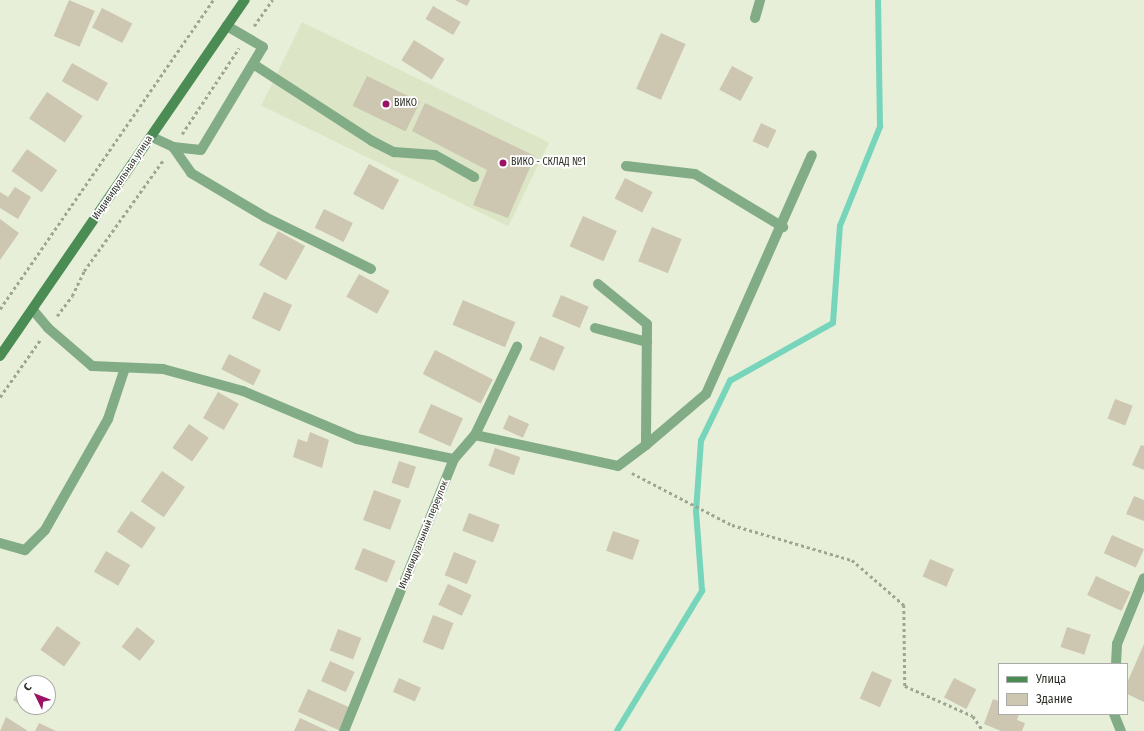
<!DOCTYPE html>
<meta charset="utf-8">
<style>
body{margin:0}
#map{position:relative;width:1144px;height:731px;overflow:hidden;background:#e8efd8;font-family:"Fira Sans Condensed",sans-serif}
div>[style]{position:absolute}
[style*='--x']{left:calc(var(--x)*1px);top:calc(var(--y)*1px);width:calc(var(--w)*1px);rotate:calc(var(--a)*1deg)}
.built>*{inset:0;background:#dce6c7;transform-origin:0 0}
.stream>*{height:5.5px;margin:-2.75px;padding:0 2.75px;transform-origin:2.75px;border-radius:2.75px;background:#77d5bb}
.building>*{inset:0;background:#cdc7b1;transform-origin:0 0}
.path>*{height:2.5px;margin-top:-1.25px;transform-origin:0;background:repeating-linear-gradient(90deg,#9fa593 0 3px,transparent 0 6px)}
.lane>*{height:10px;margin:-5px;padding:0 5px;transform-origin:5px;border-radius:5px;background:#82ac86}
.street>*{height:10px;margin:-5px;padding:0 5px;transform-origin:5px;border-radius:5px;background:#82ac86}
.secondary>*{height:10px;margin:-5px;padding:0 5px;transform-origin:5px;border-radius:5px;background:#4b8c55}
.dots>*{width:11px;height:11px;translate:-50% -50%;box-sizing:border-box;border:2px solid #fff;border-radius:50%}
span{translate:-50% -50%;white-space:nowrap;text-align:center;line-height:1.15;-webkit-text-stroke:3.5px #fff;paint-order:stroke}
.poi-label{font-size:10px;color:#2d2f27}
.left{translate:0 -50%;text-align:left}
.street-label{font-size:10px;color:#2d2f27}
.legend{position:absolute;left:998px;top:663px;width:130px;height:52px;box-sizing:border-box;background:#fff;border:1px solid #abaca9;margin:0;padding:5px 7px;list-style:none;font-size:12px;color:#2d2f27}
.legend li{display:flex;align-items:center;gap:8px;height:20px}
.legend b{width:20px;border:1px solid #abaca9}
.north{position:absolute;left:16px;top:675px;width:40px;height:40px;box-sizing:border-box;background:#fff;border:1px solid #abaca9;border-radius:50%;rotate:313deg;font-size:11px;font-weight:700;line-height:16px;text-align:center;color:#2d2f27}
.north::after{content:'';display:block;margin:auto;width:14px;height:18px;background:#9a1365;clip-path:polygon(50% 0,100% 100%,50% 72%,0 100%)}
</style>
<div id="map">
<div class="built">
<i style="left:302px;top:22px;width:275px;height:93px;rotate:26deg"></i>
</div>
<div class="stream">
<i style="--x:617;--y:731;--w:164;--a:-58.7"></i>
<i style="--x:702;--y:591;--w:79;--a:-94.3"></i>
<i style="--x:696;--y:512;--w:71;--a:-86"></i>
<i style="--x:701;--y:441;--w:67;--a:-64.2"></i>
<i style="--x:730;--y:381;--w:118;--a:-29.4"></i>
<i style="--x:833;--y:323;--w:97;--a:-85.9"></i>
<i style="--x:840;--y:226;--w:107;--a:-68"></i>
<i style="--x:880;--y:127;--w:127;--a:-90.9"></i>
</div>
<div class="building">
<i style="left:69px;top:0;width:28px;height:39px;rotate:23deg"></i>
<i style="clip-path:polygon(455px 0,470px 0,467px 6px)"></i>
<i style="left:433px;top:6px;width:32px;height:15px;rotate:30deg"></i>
<i style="left:102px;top:8px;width:34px;height:22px;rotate:27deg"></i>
<i style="left:661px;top:33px;width:27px;height:61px;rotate:24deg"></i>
<i style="left:414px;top:40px;width:36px;height:24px;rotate:32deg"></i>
<i style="left:72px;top:63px;width:41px;height:21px;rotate:29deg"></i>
<i style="left:732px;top:66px;width:24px;height:27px;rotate:28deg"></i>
<i style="left:367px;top:76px;width:59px;height:33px;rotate:26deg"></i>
<i style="left:47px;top:92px;width:43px;height:32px;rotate:34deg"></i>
<i style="clip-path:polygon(425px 103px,535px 156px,508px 218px,473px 205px,487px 170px,412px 131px)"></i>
<i style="left:761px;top:123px;width:17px;height:20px;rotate:25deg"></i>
<i style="left:27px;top:149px;width:37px;height:27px;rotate:35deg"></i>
<i style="left:369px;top:164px;width:34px;height:34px;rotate:28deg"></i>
<i style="left:625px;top:178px;width:31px;height:23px;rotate:27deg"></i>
<i style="clip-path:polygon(15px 187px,31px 197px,18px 219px,0 208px,0 192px,8px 197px)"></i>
<i style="left:324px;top:209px;width:32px;height:21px;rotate:26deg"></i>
<i style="left:583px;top:216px;width:37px;height:33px;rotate:24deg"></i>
<i style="clip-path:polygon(0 219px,19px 233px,0 260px)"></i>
<i style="left:652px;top:227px;width:32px;height:37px;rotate:22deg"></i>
<i style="left:278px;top:231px;width:31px;height:39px;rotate:29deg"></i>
<i style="left:359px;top:274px;width:35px;height:26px;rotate:29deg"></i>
<i style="left:264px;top:292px;width:31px;height:29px;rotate:25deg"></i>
<i style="left:561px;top:295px;width:30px;height:23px;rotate:23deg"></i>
<i style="left:463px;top:300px;width:57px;height:27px;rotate:23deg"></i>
<i style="left:540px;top:336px;width:27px;height:26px;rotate:24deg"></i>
<i style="left:435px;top:350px;width:65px;height:27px;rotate:27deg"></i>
<i style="left:229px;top:354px;width:36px;height:17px;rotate:27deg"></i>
<i style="left:218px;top:392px;width:24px;height:30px;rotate:30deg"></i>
<i style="left:1115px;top:399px;width:19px;height:21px;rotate:21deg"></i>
<i style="left:431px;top:404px;width:35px;height:31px;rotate:24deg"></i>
<i style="left:509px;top:415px;width:22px;height:15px;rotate:24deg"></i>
<i style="left:189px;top:424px;width:24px;height:29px;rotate:35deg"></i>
<i style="clip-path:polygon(310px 432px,329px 440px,322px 468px,293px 457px,298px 439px,307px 442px)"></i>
<i style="clip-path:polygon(1141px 445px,1144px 446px,1144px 470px,1132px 465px)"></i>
<i style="left:495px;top:448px;width:27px;height:19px;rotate:20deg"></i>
<i style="left:399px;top:461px;width:18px;height:23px;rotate:19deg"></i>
<i style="left:162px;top:471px;width:28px;height:37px;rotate:35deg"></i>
<i style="left:374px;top:490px;width:29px;height:32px;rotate:20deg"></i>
<i style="clip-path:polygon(1134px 496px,1144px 500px,1144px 521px,1126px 514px)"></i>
<i style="left:131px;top:511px;width:30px;height:25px;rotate:34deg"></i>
<i style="left:469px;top:513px;width:33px;height:19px;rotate:21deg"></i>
<i style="left:613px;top:531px;width:28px;height:21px;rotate:19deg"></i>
<i style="left:1112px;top:535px;width:35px;height:20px;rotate:24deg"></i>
<i style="left:363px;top:548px;width:35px;height:23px;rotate:22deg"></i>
<i style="left:106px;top:551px;width:28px;height:24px;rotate:30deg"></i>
<i style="left:454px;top:552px;width:24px;height:25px;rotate:22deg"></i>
<i style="left:930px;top:559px;width:26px;height:19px;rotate:23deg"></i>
<i style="left:1096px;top:576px;width:38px;height:21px;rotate:25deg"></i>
<i style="left:448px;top:584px;width:26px;height:23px;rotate:25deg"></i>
<i style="left:433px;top:615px;width:22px;height:29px;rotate:21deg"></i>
<i style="left:57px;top:626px;width:29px;height:29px;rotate:35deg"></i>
<i style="left:137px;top:627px;width:23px;height:25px;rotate:38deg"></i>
<i style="left:1067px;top:627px;width:25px;height:21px;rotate:18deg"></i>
<i style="left:338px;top:629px;width:25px;height:23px;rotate:21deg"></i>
<i style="clip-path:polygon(1144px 644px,1144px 702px,1127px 694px,1127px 683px)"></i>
<i style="left:330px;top:661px;width:27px;height:22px;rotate:24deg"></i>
<i style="left:872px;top:671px;width:22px;height:30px;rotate:24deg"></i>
<i style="left:399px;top:678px;width:24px;height:15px;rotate:24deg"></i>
<i style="left:954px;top:678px;width:25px;height:22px;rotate:27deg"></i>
<i style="clip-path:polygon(24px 683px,24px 707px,38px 707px,33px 714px,13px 700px)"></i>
<i style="left:308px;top:689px;width:45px;height:25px;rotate:24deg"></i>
<i style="clip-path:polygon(993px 699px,999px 701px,999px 714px,1019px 714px,1017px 720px,1025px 723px,1022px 731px,1001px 731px,984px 724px)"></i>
<i style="clip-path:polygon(6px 717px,28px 731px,0 731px)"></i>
<i style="clip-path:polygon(300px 718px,328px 731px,294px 731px)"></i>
<i style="clip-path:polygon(39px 723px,56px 731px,35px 731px)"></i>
</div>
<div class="path">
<i style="--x:254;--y:26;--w:32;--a:-55"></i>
<i style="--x:182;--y:134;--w:103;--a:-56.5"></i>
<i style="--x:0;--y:309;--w:375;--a:-55.4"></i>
<i style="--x:57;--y:316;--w:25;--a:-53"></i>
<i style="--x:72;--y:296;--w:28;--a:-64"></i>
<i style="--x:84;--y:271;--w:138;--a:-54.5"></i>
<i style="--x:0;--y:397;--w:70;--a:-54.9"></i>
<i style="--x:632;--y:473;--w:113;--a:27.5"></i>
<i style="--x:732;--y:525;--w:125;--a:16.3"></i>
<i style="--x:852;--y:560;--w:69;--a:40.9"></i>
<i style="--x:904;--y:605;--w:81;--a:89.3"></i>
<i style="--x:905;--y:686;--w:74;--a:23.8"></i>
<i style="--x:973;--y:716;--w:18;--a:56"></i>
</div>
<div class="lane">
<i style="--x:755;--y:18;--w:19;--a:-74"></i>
<i style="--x:253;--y:64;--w:142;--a:32.9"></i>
<i style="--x:372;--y:141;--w:25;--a:27"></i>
<i style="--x:394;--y:152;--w:41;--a:4.2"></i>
<i style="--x:435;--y:155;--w:45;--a:29.4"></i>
<i style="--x:152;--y:137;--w:23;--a:25"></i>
<i style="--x:173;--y:147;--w:28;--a:6"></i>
<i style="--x:201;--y:150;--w:120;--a:-59"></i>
<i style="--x:263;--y:47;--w:42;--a:-149.7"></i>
<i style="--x:173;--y:147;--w:32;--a:55"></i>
<i style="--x:191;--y:173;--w:86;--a:30.7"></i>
<i style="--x:265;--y:217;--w:118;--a:26.1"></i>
<i style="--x:626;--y:166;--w:69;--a:6.6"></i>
<i style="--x:695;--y:174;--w:103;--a:31.1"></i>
<i style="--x:598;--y:284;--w:63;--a:39.2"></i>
<i style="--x:647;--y:324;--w:121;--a:90.5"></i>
<i style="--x:33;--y:310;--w:23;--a:50"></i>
<i style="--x:48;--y:328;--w:58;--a:40.8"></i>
<i style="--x:92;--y:366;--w:71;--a:2.4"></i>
<i style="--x:163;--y:369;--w:83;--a:15.4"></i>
<i style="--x:243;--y:391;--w:124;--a:22.8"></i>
<i style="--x:357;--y:439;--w:99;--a:11.7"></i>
<i style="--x:595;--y:328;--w:54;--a:15.1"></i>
<i style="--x:475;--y:435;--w:146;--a:12.2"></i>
<i style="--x:618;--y:466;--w:35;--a:-37"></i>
<i style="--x:646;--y:445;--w:79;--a:-40.4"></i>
<i style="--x:706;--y:394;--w:261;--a:-66.1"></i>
<i style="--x:0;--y:543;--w:26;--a:16"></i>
<i style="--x:25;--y:550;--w:28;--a:-45"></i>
<i style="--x:45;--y:530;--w:128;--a:-60.4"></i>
<i style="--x:108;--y:419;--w:54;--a:-71.6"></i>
</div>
<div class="street">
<i style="--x:1116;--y:664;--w:20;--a:-87"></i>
<i style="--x:1117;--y:644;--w:71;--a:-67.8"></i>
<i style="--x:1114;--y:714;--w:18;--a:68"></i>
<i style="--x:344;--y:731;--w:293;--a:-68"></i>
<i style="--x:454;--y:459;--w:32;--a:-49"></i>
<i style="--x:475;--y:435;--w:98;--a:-64.5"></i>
</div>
<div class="secondary">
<i style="--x:0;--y:356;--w:432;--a:-55.5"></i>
</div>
<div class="dots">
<i style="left:386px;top:104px;background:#9a1365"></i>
<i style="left:503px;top:163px;background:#9a1365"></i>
</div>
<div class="poi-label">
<span class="left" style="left:394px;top:104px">ВИКО</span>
<span class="left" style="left:511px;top:163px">ВИКО - СКЛАД №1</span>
</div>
<div class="street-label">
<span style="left:123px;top:178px;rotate:-56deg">Индивидуальная улица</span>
<span style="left:424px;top:535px;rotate:-68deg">Индивидуальный переулок</span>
</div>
<ul class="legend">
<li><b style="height:5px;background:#4b8c55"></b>Улица</li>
<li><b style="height:11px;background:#cdc7b1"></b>Здание</li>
</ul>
<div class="north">С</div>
</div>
